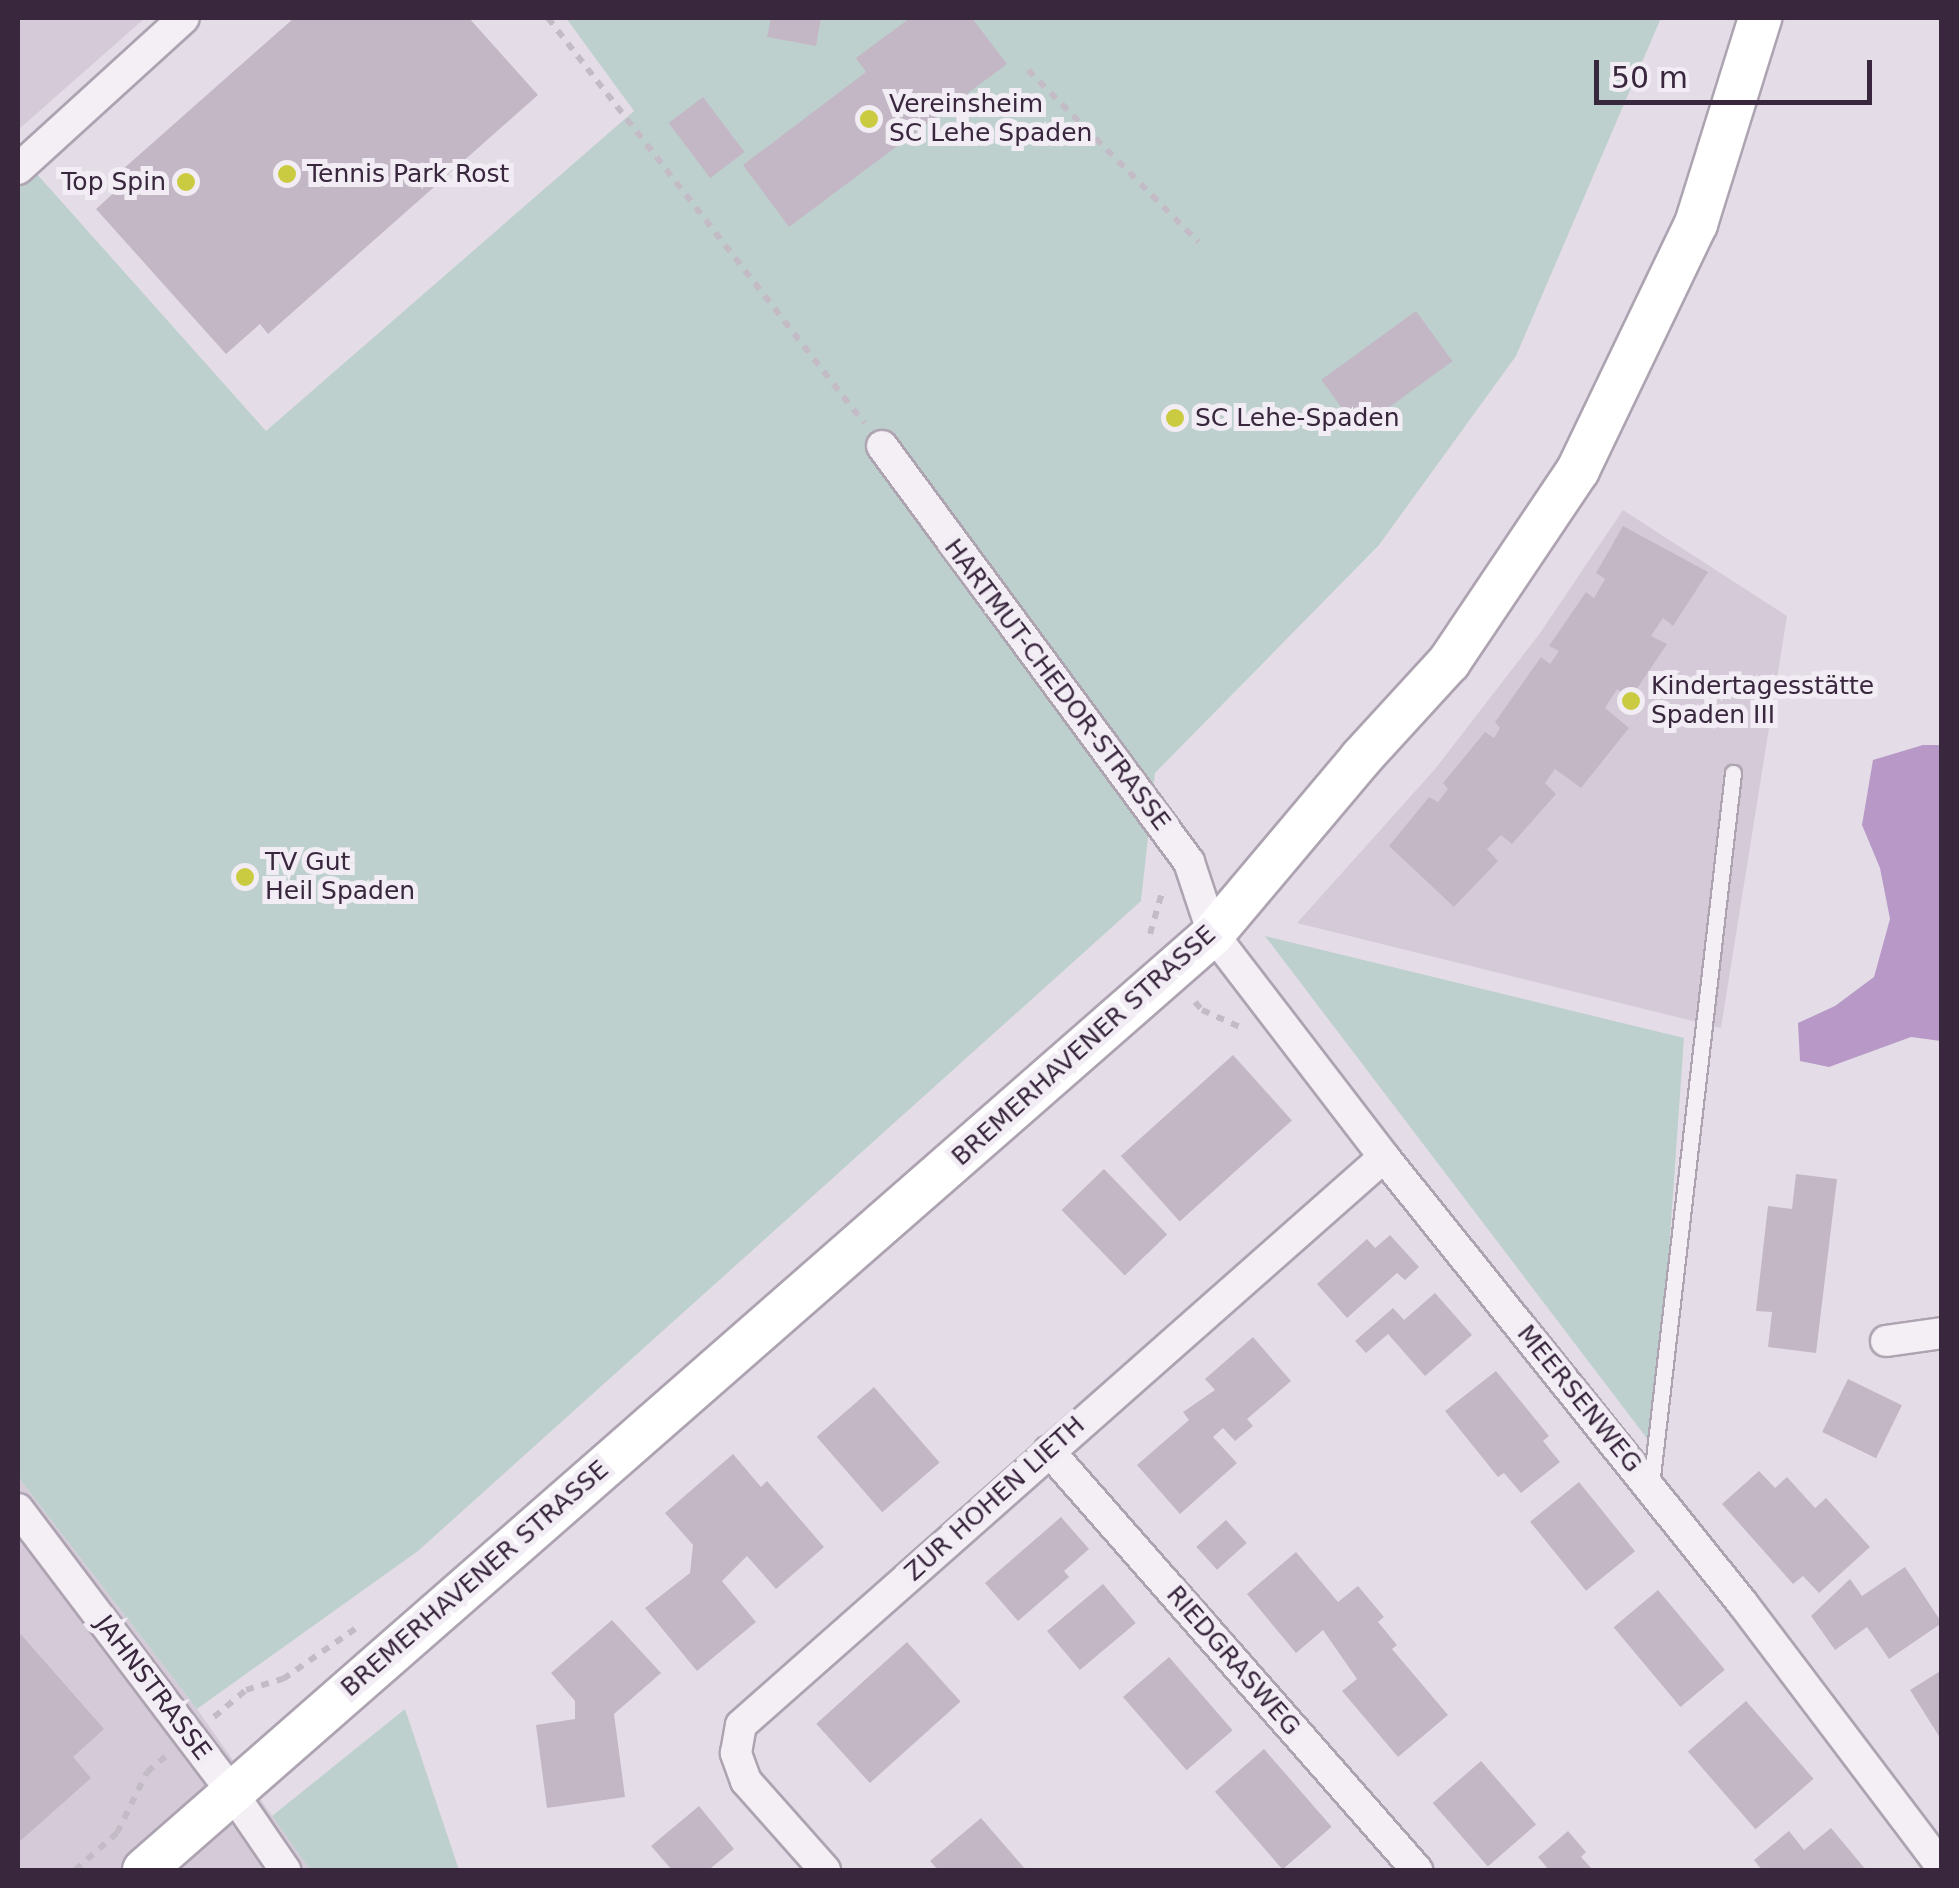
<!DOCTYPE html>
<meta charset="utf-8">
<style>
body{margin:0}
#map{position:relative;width:1959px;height:1888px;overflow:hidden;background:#e4dde7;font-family:"DejaVu Sans",sans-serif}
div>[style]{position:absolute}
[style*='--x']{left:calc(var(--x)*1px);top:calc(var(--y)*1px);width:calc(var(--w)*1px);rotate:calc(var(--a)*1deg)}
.built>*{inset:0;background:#d5cbd8}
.green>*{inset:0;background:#bed0ce}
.water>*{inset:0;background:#b798c6}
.building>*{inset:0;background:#c3b7c6;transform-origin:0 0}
.path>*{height:6px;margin-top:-3px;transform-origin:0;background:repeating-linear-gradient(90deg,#c3bbc5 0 8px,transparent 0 16px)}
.roads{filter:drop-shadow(2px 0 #ada3b1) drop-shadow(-2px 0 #ada3b1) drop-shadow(0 2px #ada3b1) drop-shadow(0 -2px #ada3b1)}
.lane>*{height:15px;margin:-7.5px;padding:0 7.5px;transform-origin:7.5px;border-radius:7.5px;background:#f4eff5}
.street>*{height:30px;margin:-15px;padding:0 15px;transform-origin:15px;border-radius:15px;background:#f4eff5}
.secondary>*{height:42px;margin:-21px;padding:0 21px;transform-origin:21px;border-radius:21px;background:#fff}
.dots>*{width:28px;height:28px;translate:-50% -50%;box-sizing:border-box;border:5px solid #f2ecf4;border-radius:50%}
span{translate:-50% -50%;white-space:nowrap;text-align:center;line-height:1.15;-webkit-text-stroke:10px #f2ecf4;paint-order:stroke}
.poi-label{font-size:25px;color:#38273d}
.left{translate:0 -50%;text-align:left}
.right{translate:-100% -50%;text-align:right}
.street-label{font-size:25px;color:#38273d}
.frame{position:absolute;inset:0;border:20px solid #38273d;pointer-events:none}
.scale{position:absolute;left:1594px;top:60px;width:278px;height:45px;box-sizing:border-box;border:5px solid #38273d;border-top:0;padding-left:12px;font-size:30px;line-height:35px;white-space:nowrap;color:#38273d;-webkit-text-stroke:8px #f2ecf4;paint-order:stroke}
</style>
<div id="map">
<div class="built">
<i style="clip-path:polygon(18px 18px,145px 18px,18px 130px)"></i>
<i style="clip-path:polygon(1623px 510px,1787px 616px,1721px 1028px,1297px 923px,1435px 769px,1540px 633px)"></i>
<i style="clip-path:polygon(18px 1477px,197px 1709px,310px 1870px,18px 1870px)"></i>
</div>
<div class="green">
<i style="clip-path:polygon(566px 18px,1661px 18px,1516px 356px,1379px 545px,1155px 773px,1141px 901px,418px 1551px,197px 1709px,18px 1477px,18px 189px,36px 173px,266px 431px,634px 111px)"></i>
<i style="clip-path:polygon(1265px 936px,1684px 1038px,1655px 1449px)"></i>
<i style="clip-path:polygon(405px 1709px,459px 1870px,310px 1870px,272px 1816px)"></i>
</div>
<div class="water">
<i style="clip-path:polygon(1923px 745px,1941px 745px,1941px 1041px,1911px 1037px,1829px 1067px,1800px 1061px,1798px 1023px,1835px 1006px,1874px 977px,1890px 919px,1880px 868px,1862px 825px,1873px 760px)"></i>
</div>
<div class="building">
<i style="clip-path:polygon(294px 18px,469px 18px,538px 95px,268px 334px,260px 324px,226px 354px,96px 209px,129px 179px,122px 170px)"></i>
<i style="clip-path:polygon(771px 18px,821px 18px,816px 46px,767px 37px)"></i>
<i style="clip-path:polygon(910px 18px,972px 18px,1007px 64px,789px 227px,743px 165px,866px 72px,856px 58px)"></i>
<i style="left:703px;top:97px;width:69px;height:43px;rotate:53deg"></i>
<i style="left:1416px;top:311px;width:62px;height:117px;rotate:54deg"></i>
<i style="clip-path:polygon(1623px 526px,1708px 572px,1673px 626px,1663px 618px,1651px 636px,1667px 644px,1630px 699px,1617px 689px,1605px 708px,1629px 728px,1581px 788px,1555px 769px,1545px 783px,1556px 794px,1512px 844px,1501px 835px,1487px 849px,1498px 861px,1454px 907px,1389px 846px,1429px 797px,1438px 802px,1448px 789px,1443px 783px,1485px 732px,1494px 738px,1500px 728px,1495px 722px,1541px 657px,1550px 664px,1559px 651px,1549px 646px,1586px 592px,1594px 598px,1605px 579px,1596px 573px)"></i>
<i style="left:1233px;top:1055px;width:88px;height:151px;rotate:48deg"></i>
<i style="left:1104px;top:1169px;width:91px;height:59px;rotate:46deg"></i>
<i style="clip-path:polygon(1796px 1174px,1837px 1179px,1816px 1353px,1768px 1347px,1772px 1312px,1756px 1311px,1768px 1206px,1792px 1209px)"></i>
<i style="clip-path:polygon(1390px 1235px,1419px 1267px,1405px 1280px,1397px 1273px,1347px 1318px,1317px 1284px,1367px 1239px,1375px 1248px)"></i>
<i style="clip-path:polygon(1435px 1293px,1472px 1335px,1425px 1376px,1388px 1334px,1366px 1353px,1355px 1341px,1393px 1308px,1404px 1320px)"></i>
<i style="clip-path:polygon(1253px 1337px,1291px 1381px,1247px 1419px,1253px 1426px,1235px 1441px,1223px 1428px,1213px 1437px,1237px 1463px,1180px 1514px,1137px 1465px,1189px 1420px,1183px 1412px,1215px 1390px,1205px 1379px)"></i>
<i style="clip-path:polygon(1496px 1371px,1549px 1436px,1543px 1441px,1560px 1462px,1521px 1493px,1504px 1473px,1498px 1477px,1445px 1411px)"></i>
<i style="left:1848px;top:1379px;width:60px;height:59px;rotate:26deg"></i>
<i style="left:874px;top:1387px;width:100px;height:76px;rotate:49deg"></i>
<i style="clip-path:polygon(733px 1454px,761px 1487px,767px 1481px,824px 1547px,776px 1589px,747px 1556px,722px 1581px,756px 1622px,697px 1671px,645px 1608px,690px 1573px,693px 1545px,665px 1513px)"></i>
<i style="clip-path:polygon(1759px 1471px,1775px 1488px,1787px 1477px,1815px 1508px,1826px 1498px,1870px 1547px,1819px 1593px,1803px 1576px,1793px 1584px,1722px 1504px)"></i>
<i style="left:1579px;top:1482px;width:89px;height:63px;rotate:51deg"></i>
<i style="clip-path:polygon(1061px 1517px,1089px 1549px,1064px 1571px,1069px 1577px,1018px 1621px,985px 1583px)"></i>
<i style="left:1226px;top:1520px;width:31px;height:40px;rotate:48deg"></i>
<i style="clip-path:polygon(1296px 1552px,1338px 1602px,1358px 1586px,1384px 1617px,1378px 1622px,1397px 1645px,1392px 1649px,1448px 1715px,1398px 1757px,1342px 1691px,1357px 1679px,1323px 1630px,1296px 1653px,1247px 1594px)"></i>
<i style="clip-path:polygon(1905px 1567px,1942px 1623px,1889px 1659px,1867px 1627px,1835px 1650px,1811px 1616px,1850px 1579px,1862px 1596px)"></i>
<i style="left:1103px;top:1584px;width:51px;height:73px;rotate:50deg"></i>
<i style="left:1658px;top:1590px;width:104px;height:58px;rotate:50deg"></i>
<i style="clip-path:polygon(612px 1620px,661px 1673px,614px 1714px,625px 1797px,547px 1808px,536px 1725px,575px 1719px,575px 1701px,551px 1673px)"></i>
<i style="clip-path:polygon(18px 1631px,104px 1729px,73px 1757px,91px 1778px,18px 1843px)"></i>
<i style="left:907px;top:1642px;width:80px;height:122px;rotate:48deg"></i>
<i style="left:1169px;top:1657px;width:97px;height:61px;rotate:49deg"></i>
<i style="clip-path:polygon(1942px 1670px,1942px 1741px,1910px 1690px)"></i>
<i style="left:1746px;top:1701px;width:103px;height:77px;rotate:49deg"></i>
<i style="left:1264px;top:1749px;width:103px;height:65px;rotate:49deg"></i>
<i style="left:1481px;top:1761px;width:84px;height:64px;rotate:49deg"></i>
<i style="clip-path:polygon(699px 1806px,734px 1849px,711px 1868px,714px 1870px,672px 1870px,651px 1846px)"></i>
<i style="clip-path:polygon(981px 1818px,1026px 1870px,938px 1870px,930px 1861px)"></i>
<i style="clip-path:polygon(1831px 1828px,1866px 1870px,1762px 1870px,1754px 1860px,1789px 1831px,1804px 1850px)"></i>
<i style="clip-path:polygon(1568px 1831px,1586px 1852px,1581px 1857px,1593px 1870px,1549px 1870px,1538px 1857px)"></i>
</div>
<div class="path">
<i style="--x:548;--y:18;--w:514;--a:52.04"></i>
<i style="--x:1028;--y:70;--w:242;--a:45.3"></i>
<i style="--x:1150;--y:934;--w:47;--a:-73.9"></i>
<i style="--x:1195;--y:1002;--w:11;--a:49"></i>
<i style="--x:1202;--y:1010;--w:42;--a:24.1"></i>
<i style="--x:214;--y:1717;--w:42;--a:-40.2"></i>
<i style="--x:246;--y:1690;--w:39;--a:-17"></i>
<i style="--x:283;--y:1679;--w:88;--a:-34.8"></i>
<i style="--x:75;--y:1870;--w:56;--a:-41.4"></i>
<i style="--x:117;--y:1833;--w:68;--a:-63.8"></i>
<i style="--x:147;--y:1772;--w:25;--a:-40"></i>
</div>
<div class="roads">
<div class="lane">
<i style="--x:1651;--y:1485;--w:717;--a:-83.43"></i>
</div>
<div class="street">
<i style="--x:18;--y:169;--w:224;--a:-42.3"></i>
<i style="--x:882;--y:446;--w:517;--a:53.57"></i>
<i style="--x:1189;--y:862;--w:76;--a:71.6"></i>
<i style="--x:1213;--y:934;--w:281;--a:52.5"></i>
<i style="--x:1384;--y:1157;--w:573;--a:51.23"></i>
<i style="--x:1743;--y:1604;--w:330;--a:52.9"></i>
<i style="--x:1886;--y:1341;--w:57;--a:-8.1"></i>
<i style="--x:1049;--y:1451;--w:558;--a:48.71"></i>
<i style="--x:18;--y:1509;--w:353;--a:52.9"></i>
<i style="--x:231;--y:1791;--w:96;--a:55.6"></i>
<i style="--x:825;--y:1870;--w:119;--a:-131.6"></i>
<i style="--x:746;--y:1781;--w:30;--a:-110"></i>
<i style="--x:736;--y:1753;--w:28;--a:-80"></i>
<i style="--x:741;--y:1725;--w:858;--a:-41.46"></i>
</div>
<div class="secondary">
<i style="--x:144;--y:1870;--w:1421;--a:-41.2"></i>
<i style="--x:1213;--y:934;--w:230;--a:-49.9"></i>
<i style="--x:1361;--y:758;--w:130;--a:-47.5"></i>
<i style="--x:1449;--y:662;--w:231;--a:-56.1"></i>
<i style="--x:1578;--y:470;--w:273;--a:-64.4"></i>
<i style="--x:1696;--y:224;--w:216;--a:-72.7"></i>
</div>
</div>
<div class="dots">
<i style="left:869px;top:119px;background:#cbcb42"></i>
<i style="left:287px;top:174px;background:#cbcb42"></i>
<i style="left:186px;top:182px;background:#cbcb42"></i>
<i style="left:1175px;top:418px;background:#cbcb42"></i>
<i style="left:1631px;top:701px;background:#cbcb42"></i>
<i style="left:245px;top:877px;background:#cbcb42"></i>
</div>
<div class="poi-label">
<span class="left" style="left:889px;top:119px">Vereinsheim<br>SC Lehe Spaden</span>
<span class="left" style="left:307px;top:174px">Tennis Park Rost</span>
<span class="right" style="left:166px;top:182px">Top Spin</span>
<span class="left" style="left:1195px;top:418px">SC Lehe-Spaden</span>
<span class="left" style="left:1651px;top:701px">Kindertagesstätte<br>Spaden III</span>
<span class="left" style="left:265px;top:877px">TV Gut<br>Heil Spaden</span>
</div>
<div class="street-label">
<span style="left:1057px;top:685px;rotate:53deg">HARTMUT-CHEDOR-STRASSE</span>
<span style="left:1084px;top:1046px;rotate:-42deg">BREMERHAVENER STRASSE</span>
<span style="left:1579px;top:1399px;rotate:51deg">MEERSENWEG</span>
<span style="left:995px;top:1499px;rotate:-42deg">ZUR HOHEN LIETH</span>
<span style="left:475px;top:1579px;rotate:-41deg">BREMERHAVENER STRASSE</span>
<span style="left:1233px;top:1661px;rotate:49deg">RIEDGRASWEG</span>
<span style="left:153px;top:1688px;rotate:53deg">JAHNSTRASSE</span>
</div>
<div class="frame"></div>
<div class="scale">50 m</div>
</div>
